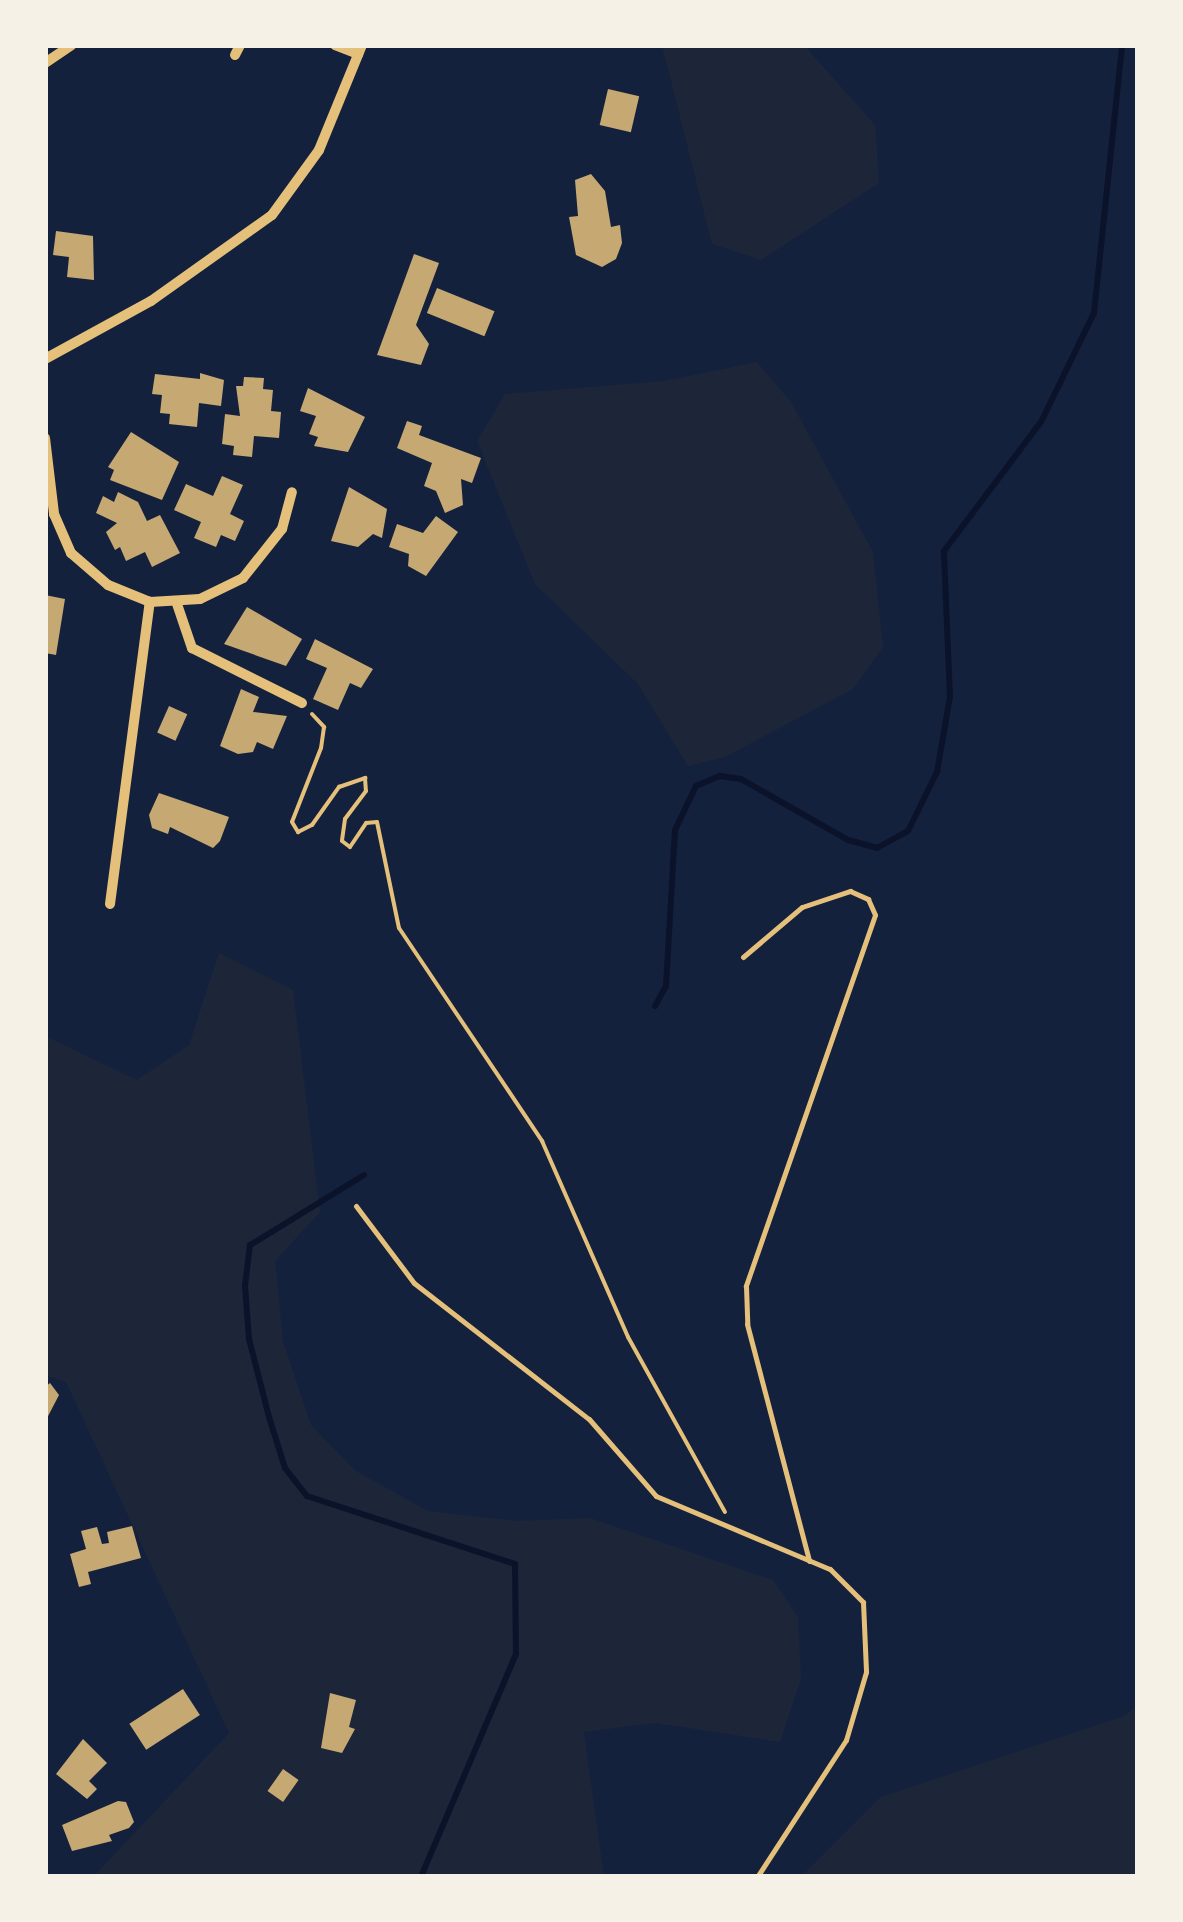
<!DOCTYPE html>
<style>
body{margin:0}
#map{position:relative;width:1183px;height:1922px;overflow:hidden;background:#14213d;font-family:Overpass,sans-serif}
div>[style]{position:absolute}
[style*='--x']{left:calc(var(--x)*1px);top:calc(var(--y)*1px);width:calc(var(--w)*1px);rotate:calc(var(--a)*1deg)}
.green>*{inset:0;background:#1d2539}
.stream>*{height:6px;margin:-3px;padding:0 3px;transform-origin:3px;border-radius:3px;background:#0b132b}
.building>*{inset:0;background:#c6a872;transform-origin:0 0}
.path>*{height:4px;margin:-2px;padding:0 2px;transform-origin:2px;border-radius:2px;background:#e5c07b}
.service>*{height:5px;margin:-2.5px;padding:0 2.5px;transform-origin:2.5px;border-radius:2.5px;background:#e5c07b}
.minor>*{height:10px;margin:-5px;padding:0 5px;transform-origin:5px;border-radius:5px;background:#e5c07b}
span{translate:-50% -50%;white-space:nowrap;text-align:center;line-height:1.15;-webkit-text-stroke:10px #f6f1e7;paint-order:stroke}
.frame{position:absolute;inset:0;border:48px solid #f6f1e7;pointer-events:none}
</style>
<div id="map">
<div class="green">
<i style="clip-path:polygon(662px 45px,804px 45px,875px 125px,879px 183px,761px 260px,712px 244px)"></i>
<i style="clip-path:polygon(757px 362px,791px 402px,873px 552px,883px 647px,853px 689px,725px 757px,688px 766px,638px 684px,535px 584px,477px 441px,505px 394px,664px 381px)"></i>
<i style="clip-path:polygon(219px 953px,293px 990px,320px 1212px,275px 1261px,283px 1341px,311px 1425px,356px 1471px,428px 1511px,516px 1521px,590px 1518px,773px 1580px,798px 1617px,801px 1679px,780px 1742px,656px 1723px,584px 1732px,604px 1877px,93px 1877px,229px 1733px,66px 1382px,45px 1375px,45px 1036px,137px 1080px,189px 1045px)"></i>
<i style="clip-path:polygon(1138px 1704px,1138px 1877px,801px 1877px,881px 1797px,1124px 1716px)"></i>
</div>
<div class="stream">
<i style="--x:655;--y:1006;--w:23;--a:-61"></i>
<i style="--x:666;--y:986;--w:156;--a:-86.7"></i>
<i style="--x:675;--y:830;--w:49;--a:-64.5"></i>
<i style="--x:696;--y:786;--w:26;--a:-23"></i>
<i style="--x:720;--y:776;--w:21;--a:8"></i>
<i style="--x:741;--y:779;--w:123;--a:29.7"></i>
<i style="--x:848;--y:840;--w:30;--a:15"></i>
<i style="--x:877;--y:848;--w:35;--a:-29"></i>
<i style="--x:908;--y:831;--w:66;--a:-63.8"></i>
<i style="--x:937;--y:772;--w:76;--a:-80.2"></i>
<i style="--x:950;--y:697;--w:146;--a:-92.4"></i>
<i style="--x:944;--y:551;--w:161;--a:-53.1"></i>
<i style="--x:1041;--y:422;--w:121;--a:-64.1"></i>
<i style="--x:1094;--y:313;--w:269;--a:-84"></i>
<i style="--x:364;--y:1175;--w:134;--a:148.4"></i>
<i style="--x:250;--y:1245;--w:41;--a:97"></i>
<i style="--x:245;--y:1286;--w:53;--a:85.7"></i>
<i style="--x:249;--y:1339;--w:81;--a:75.6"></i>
<i style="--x:269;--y:1417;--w:53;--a:72.6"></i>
<i style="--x:285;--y:1468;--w:36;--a:52"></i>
<i style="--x:307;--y:1496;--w:219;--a:18.1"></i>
<i style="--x:515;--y:1564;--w:90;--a:89.4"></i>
<i style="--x:516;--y:1654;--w:242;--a:113.1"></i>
</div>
<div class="building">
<i style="left:608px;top:89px;width:32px;height:37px;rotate:13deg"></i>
<i style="clip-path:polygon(591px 174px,605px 191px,611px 227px,620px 225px,622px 243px,616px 259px,602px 267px,576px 255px,569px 217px,578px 216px,575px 180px)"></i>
<i style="clip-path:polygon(56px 231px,93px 236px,94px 280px,67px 277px,69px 257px,53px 255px)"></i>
<i style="clip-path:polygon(414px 254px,439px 263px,416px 325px,429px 344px,421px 365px,377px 355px)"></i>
<i style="left:437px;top:288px;width:62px;height:27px;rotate:22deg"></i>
<i style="clip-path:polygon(200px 373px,224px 380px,221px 406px,199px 403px,197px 427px,169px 424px,170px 414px,160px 413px,162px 395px,152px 394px,155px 374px,200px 379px)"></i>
<i style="clip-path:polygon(244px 377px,264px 378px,263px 389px,273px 390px,271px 411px,281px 412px,279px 438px,254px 436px,252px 457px,233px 455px,234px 446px,222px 444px,225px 414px,240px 416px,236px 386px,243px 386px)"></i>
<i style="clip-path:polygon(308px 388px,365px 417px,348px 452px,314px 446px,318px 437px,309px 434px,316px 416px,300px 411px)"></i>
<i style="clip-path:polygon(407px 421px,422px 426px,419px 435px,481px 458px,472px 483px,461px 479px,463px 505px,445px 513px,436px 491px,424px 486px,432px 463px,397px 448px)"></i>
<i style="clip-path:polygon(131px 432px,179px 462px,162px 500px,110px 480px,114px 470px,108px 467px)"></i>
<i style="clip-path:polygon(222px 476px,243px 485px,230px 514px,244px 521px,235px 541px,221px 535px,216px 547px,194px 538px,201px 522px,174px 510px,186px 484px,213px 496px)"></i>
<i style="clip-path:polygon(349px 487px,387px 509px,382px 538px,373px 534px,358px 547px,331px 541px)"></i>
<i style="clip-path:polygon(118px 492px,138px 502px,147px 521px,160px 515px,180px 553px,152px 567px,145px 552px,126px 561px,120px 547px,115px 550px,106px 532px,117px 523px,96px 513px,103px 496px,114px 502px)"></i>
<i style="clip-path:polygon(436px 516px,458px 532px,426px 576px,408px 566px,409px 554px,389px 547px,397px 524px,423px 533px)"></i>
<i style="clip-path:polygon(45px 595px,65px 599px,56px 655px,45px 653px)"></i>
<i style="clip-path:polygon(247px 607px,302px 639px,286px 666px,224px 644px)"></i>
<i style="clip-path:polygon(315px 639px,373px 669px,361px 688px,350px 683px,338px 710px,313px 699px,327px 668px,306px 659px)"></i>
<i style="clip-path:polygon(241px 689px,259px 697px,253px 712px,287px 716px,273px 749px,257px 742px,253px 752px,238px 754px,220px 746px)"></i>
<i style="left:169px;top:706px;width:20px;height:29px;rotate:24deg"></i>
<i style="clip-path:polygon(159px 793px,229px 817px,220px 841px,213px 848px,170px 827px,168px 834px,152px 828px,149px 815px)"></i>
<i style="clip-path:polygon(50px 1383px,59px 1395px,45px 1422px,45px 1387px)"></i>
<i style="clip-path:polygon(132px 1526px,141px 1558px,88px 1572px,91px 1584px,79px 1587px,70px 1554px,86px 1549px,81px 1531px,97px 1527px,102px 1544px,109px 1543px,107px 1532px)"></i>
<i style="left:183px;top:1689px;width:31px;height:64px;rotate:57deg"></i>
<i style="clip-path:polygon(330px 1693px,356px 1700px,349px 1727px,355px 1729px,342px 1753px,321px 1748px)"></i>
<i style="clip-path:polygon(83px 1739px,107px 1763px,89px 1781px,97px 1789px,87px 1799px,56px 1774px)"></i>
<i style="left:283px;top:1769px;width:19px;height:27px;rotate:35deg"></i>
<i style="clip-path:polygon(118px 1801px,126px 1802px,134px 1822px,129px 1828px,109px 1835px,112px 1841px,72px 1851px,62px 1825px)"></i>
</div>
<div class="path">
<i style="--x:312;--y:714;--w:18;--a:47"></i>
<i style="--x:324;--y:727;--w:21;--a:98"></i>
<i style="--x:321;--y:748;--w:79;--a:111.4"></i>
<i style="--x:292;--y:822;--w:12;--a:59"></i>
<i style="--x:298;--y:832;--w:16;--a:-27"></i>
<i style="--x:312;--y:825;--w:47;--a:-54.6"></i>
<i style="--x:339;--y:787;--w:28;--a:-19"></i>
<i style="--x:365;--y:778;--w:13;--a:86"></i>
<i style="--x:366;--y:791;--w:35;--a:127"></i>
<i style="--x:345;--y:819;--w:22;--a:98"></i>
<i style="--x:342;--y:841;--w:10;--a:37"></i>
<i style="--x:350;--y:847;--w:29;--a:-56"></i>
<i style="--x:366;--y:823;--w:11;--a:-5"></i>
<i style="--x:377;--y:822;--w:108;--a:78.3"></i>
<i style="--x:399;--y:928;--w:257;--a:56.1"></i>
<i style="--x:542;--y:1141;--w:214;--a:66.3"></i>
<i style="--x:628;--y:1337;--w:200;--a:61"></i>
</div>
<div class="service">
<i style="--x:743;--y:957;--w:77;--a:-40.3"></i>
<i style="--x:802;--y:907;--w:51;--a:-18.4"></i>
<i style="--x:850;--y:891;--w:20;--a:24"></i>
<i style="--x:868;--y:899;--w:17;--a:66"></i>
<i style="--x:875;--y:915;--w:393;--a:109.2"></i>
<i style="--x:746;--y:1286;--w:38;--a:88"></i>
<i style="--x:747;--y:1324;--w:245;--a:75.3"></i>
<i style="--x:356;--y:1206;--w:96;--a:53"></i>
<i style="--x:414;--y:1283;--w:222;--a:37.9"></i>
<i style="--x:589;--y:1419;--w:102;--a:49"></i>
<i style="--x:656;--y:1496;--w:189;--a:22.8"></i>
<i style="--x:830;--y:1569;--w:47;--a:45"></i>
<i style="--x:863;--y:1602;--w:70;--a:87.5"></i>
<i style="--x:866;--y:1672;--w:71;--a:106.4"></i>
<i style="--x:846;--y:1740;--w:163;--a:123"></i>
</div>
<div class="minor">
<i style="--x:335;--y:45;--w:25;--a:21"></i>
<i style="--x:235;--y:55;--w:11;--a:-63"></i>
<i style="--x:45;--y:63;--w:32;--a:-34"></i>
<i style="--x:45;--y:359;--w:121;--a:-28.7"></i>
<i style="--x:151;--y:301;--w:148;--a:-35.4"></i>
<i style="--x:272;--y:215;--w:80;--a:-54.1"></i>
<i style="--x:319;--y:150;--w:113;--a:-67.7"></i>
<i style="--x:45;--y:438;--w:77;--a:83.2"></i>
<i style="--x:54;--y:514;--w:43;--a:66.4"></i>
<i style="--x:71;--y:553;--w:49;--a:40.9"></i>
<i style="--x:108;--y:585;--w:45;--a:22"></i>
<i style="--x:150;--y:602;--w:50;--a:-3.4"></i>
<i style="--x:200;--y:599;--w:48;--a:-26"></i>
<i style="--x:243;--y:578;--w:63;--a:-51.5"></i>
<i style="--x:282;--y:529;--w:38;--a:-75"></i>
<i style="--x:176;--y:601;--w:50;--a:71.2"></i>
<i style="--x:192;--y:648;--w:123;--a:26.6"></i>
<i style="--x:110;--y:904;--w:305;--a:-82.5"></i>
</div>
<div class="frame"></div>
</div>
